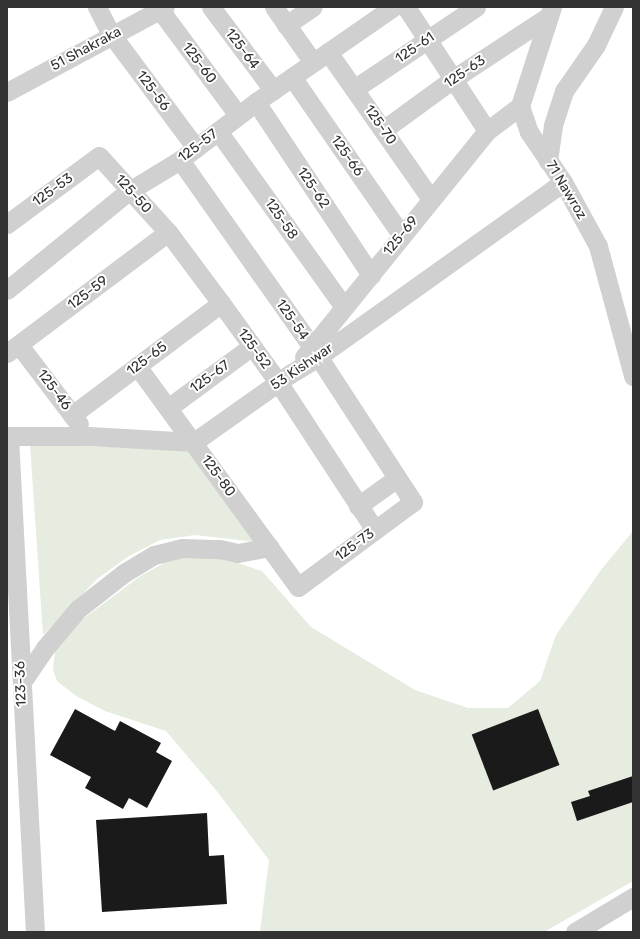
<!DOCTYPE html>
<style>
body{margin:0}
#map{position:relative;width:640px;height:939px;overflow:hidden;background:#fff;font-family:Rubik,sans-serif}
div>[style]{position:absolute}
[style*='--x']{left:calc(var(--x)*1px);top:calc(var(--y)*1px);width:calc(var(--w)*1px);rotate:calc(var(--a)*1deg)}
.green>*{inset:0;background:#e6ecdf}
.building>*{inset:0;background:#1a1a1a;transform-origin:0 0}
.minor>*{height:19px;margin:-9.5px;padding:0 9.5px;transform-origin:9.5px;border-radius:9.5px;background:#d0d0d0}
span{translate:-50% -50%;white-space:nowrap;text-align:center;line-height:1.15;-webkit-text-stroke:4px #fff;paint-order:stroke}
.street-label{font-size:14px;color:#333}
.frame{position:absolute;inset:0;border:8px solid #333;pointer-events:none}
</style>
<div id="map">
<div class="green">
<i style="clip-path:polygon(30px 444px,192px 450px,256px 542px,195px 535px,160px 540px,129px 556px,97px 579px,43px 635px)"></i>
<i style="clip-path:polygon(633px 531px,633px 881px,544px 932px,260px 932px,269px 860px,216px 790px,166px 731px,105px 711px,76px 696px,57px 681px,53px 670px,55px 650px,75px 625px,139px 577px,173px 558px,187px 556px,222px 558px,262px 571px,311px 627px,415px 690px,468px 708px,508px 708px,540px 681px,556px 635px,601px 570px)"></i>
</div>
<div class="building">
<i style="clip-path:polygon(75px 709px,115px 731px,120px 721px,161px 743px,156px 752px,172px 761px,147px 808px,129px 798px,123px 809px,85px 788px,91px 777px,50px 755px)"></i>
<i style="left:538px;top:709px;width:60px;height:71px;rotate:69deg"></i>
<i style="clip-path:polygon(633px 776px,633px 802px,577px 821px,571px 802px,590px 796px,588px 791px)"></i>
<i style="clip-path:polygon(207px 813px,209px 856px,224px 855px,227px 904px,102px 912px,96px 820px)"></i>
</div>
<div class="minor">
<i style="--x:97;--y:7;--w:30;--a:63"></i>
<i style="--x:111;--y:34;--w:142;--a:53.3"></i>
<i style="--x:211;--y:7;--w:104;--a:53.2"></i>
<i style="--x:274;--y:7;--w:67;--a:54.7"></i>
<i style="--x:406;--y:7;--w:148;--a:56.8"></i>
<i style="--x:552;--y:7;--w:104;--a:107.9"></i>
<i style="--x:520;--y:106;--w:28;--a:71"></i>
<i style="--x:529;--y:132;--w:60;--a:55.8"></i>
<i style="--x:563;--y:182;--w:73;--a:61.3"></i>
<i style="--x:598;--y:246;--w:135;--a:74.9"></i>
<i style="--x:160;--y:10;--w:131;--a:53.4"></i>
<i style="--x:286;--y:25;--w:32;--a:-34"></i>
<i style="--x:328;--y:52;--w:179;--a:55"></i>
<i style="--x:292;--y:77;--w:193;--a:55.3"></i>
<i style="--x:354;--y:89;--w:147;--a:-33.9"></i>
<i style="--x:7;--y:92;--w:179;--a:-28.3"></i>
<i style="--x:256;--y:102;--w:208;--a:56.4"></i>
<i style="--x:383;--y:130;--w:87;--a:-36.1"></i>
<i style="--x:453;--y:79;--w:115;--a:-33.3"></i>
<i style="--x:218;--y:131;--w:216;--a:54.4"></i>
<i style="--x:548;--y:161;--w:36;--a:-82"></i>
<i style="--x:553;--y:125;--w:36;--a:-72"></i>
<i style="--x:564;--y:91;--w:56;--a:-55.2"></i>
<i style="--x:596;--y:45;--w:42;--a:-64.7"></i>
<i style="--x:7;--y:224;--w:114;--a:-36.5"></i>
<i style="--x:99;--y:156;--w:103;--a:47.8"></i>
<i style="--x:168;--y:232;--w:89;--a:53.3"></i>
<i style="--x:221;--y:303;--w:97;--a:54.2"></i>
<i style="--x:278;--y:382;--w:177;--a:56.8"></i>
<i style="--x:7;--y:290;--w:157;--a:-39.1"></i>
<i style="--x:129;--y:191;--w:60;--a:-31.3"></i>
<i style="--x:180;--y:160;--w:96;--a:-37.3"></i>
<i style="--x:256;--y:102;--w:167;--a:-34.7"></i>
<i style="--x:19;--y:345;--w:99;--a:52.8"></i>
<i style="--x:7;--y:353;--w:201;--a:-36.9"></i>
<i style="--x:304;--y:357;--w:291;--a:-51"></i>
<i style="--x:487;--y:131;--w:41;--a:-37.1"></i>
<i style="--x:137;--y:366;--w:273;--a:53.9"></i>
<i style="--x:298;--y:587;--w:143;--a:-36.5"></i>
<i style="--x:413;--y:502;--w:185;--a:-123.1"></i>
<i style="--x:312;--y:347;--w:229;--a:-125.2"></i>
<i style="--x:168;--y:408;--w:104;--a:-36.4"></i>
<i style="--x:72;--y:415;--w:186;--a:-36.9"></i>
<i style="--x:7;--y:436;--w:82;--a:0"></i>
<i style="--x:89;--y:436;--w:105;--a:3.3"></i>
<i style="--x:194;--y:442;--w:118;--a:-35.3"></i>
<i style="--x:290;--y:374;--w:33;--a:-31"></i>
<i style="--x:318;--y:357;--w:301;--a:-35.5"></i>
<i style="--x:9;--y:437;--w:496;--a:87"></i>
<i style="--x:358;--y:506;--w:48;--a:-35.7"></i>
<i style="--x:22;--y:682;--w:41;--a:-55.9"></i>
<i style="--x:45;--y:648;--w:51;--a:-49.8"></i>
<i style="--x:78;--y:609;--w:58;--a:-38"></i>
<i style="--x:124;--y:573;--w:35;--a:-31"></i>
<i style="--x:154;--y:555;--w:29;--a:-14"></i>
<i style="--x:182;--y:548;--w:38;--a:2"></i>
<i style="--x:220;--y:549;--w:18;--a:13"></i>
<i style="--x:238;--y:553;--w:32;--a:-11"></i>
<i style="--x:575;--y:932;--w:68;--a:-31.1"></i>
</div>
<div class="street-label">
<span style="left:415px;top:48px;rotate:-34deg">125-61</span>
<span style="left:86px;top:49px;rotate:-28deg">51 Shakraka</span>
<span style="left:242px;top:49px;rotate:53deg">125-64</span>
<span style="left:199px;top:63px;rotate:53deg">125-60</span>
<span style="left:465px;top:72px;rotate:-34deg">125-63</span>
<span style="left:153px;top:91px;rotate:53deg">125-56</span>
<span style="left:380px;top:125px;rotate:55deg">125-70</span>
<span style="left:198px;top:146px;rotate:-37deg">125-57</span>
<span style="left:347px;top:156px;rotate:55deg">125-66</span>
<span style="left:313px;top:188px;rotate:56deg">125-62</span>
<span style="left:53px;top:190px;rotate:-36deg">125-53</span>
<span style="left:566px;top:190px;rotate:59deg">71 Nawroz</span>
<span style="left:133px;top:194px;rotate:48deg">125-50</span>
<span style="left:281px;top:219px;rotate:55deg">125-58</span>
<span style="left:401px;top:236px;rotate:-51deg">125-69</span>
<span style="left:88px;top:293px;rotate:-37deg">125-59</span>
<span style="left:292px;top:320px;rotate:55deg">125-54</span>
<span style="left:254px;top:349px;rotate:54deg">125-52</span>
<span style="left:147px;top:359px;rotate:-37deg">125-65</span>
<span style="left:302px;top:367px;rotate:-34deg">53 Kishwar</span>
<span style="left:210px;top:377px;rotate:-36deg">125-67</span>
<span style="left:54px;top:390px;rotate:53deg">125-46</span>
<span style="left:218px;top:476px;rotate:54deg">125-80</span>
<span style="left:355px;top:545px;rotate:-36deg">125-73</span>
<span style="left:21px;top:684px;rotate:-92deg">123-36</span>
</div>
<div class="frame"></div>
</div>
